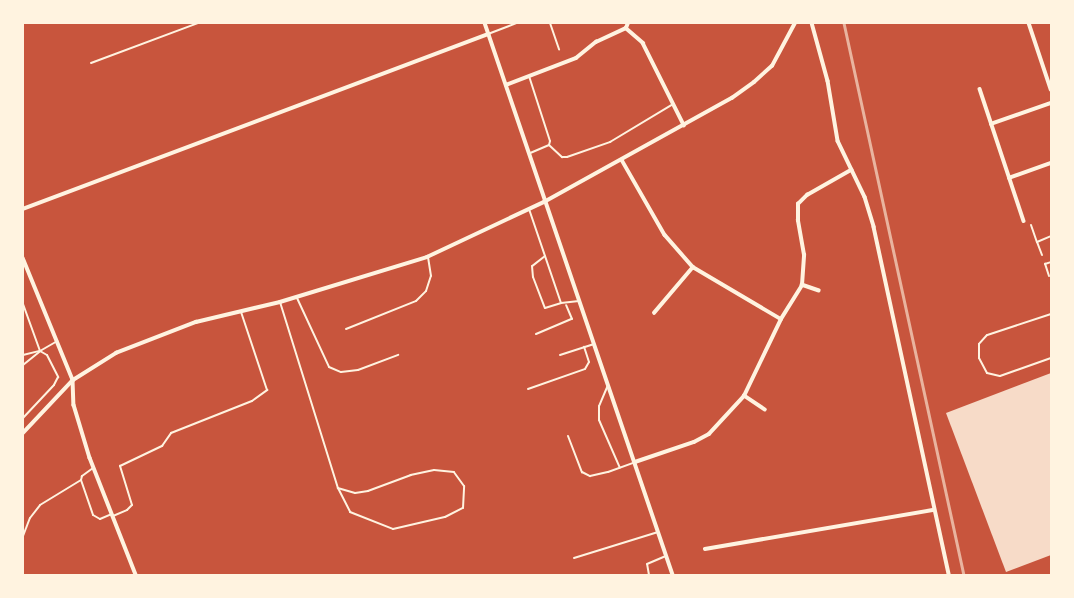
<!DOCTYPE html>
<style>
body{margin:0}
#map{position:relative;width:1074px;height:598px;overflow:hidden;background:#c8553d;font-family:"Space Grotesk",sans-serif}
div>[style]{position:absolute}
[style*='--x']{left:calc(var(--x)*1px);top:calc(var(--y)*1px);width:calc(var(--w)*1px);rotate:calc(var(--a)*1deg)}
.building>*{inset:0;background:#f7dbc8}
.service>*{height:2px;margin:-1px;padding:0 1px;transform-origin:1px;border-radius:1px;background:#fff3e0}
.minor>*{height:3.5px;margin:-1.75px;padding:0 1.75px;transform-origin:1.75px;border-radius:1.75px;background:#fff3e0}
.rail>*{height:2.5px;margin:-1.25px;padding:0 1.25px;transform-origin:1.25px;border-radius:1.25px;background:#e9b49f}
span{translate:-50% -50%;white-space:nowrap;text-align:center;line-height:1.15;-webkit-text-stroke:3px #fff3e0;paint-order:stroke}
.frame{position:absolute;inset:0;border:24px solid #fff3e0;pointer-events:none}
</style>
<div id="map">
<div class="building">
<i style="clip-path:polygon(1051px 373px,1051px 555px,1006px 572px,946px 413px)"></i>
</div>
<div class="service">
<i style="--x:550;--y:23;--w:28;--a:71"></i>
<i style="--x:488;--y:34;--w:31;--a:-21"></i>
<i style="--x:91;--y:63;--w:114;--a:-20.5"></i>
<i style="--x:529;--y:76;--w:68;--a:72.1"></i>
<i style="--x:550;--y:141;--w:4;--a:104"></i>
<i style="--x:549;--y:145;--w:21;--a:157"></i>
<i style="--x:549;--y:145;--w:18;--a:43"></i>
<i style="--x:562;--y:157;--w:5;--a:0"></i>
<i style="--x:567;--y:157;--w:46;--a:-19.2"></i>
<i style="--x:610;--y:142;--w:74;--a:-31.1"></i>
<i style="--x:529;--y:209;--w:99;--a:71.2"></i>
<i style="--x:561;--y:303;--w:18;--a:-6"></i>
<i style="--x:1031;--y:225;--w:18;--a:71"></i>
<i style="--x:1042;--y:255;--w:14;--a:-111"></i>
<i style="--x:1037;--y:242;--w:15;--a:-23"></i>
<i style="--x:545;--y:256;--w:16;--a:142"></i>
<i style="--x:532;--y:266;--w:11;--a:85"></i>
<i style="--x:533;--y:277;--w:33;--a:69"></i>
<i style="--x:545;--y:308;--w:17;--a:-17"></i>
<i style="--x:1049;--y:276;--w:13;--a:-108"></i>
<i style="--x:1045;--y:264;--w:6;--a:-18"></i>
<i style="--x:297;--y:298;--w:76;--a:65.1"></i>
<i style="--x:329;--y:367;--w:13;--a:23"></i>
<i style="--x:341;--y:372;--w:17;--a:-7"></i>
<i style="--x:358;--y:370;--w:43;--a:-20.6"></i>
<i style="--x:280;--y:302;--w:195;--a:72.7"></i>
<i style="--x:338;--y:488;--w:27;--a:63"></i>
<i style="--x:350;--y:512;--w:46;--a:21.6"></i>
<i style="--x:393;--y:529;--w:53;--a:-13"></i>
<i style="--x:445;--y:517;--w:20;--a:-27"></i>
<i style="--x:463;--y:508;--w:22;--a:-87"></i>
<i style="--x:464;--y:486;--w:17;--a:-126"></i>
<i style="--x:454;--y:472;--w:20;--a:-174"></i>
<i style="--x:434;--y:470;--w:24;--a:168"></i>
<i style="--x:411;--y:475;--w:46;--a:159.6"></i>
<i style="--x:368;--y:491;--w:13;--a:171"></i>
<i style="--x:355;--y:493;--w:18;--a:-164"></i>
<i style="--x:23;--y:304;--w:50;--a:70.1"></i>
<i style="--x:40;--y:351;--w:8;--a:30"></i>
<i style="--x:47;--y:355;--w:25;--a:63"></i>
<i style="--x:58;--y:377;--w:9;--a:117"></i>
<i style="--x:54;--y:385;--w:45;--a:133.2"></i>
<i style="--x:1051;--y:314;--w:67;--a:161.8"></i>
<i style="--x:987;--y:335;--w:12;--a:132"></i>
<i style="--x:979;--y:344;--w:14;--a:90"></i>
<i style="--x:979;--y:358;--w:17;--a:62"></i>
<i style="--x:987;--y:373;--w:13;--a:13"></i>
<i style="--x:1000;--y:376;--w:54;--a:-19.4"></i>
<i style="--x:346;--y:329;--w:75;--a:-21.8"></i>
<i style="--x:416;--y:301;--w:14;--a:-45"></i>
<i style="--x:426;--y:291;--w:16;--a:-72"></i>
<i style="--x:431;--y:276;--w:18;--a:-99"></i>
<i style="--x:536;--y:334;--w:39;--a:-23"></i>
<i style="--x:572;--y:319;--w:15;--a:-113"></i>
<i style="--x:23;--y:355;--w:16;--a:-14"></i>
<i style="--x:560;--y:355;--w:35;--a:-18"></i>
<i style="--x:23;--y:365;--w:22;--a:-39"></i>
<i style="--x:40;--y:351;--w:20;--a:-30"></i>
<i style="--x:608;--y:385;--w:23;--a:113"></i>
<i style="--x:599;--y:406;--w:14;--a:90"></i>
<i style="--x:599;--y:420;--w:52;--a:66.4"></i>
<i style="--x:528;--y:389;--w:60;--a:-19.3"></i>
<i style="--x:585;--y:369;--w:8;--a:-60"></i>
<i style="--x:589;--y:362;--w:16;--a:-108"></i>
<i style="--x:568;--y:436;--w:39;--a:69"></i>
<i style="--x:582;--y:472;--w:9;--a:27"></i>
<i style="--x:590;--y:476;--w:18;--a:-13"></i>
<i style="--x:608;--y:472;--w:29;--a:-20"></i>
<i style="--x:93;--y:468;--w:14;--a:144"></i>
<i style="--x:82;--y:476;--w:4;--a:104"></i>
<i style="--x:81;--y:480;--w:37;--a:71"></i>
<i style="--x:93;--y:515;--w:8;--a:30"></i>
<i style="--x:100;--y:519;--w:13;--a:-23"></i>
<i style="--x:113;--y:516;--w:15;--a:-23"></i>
<i style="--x:127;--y:510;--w:7;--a:-45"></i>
<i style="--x:132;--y:505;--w:41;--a:-107.1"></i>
<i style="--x:120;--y:466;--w:47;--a:-25.5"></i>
<i style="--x:162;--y:446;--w:16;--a:-55"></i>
<i style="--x:171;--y:433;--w:87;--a:-21.6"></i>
<i style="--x:252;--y:401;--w:19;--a:-36"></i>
<i style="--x:267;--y:390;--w:82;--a:-108.4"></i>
<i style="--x:23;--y:536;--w:19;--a:-69"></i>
<i style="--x:30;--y:518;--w:16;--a:-52"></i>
<i style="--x:40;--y:505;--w:48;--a:-31.4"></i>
<i style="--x:574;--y:558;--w:88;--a:-17.2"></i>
<i style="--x:649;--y:575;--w:11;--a:-100"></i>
<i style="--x:647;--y:564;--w:21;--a:-23"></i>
</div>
<div class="minor">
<i style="--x:485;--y:23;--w:583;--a:71.19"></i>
<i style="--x:812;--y:23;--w:60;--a:74.6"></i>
<i style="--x:828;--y:81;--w:61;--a:80.5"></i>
<i style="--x:838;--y:141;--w:62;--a:64.3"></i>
<i style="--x:865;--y:197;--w:31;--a:73"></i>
<i style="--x:874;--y:227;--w:356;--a:77.8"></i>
<i style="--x:1029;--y:23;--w:70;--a:71.6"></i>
<i style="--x:626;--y:28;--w:23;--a:41"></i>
<i style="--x:643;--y:43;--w:92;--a:63.4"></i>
<i style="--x:506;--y:85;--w:75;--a:-21.1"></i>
<i style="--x:576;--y:58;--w:26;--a:-39"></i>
<i style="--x:596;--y:42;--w:33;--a:-25"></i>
<i style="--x:626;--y:28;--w:5;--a:-68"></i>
<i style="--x:980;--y:89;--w:139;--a:71.6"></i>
<i style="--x:991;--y:124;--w:64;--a:-19.3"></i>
<i style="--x:622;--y:160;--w:86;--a:60.2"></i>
<i style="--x:665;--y:235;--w:43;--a:48.8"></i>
<i style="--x:693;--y:267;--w:102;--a:30.6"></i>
<i style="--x:1009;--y:178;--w:45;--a:-19.7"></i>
<i style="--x:23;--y:209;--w:497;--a:-20.6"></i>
<i style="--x:23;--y:258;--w:132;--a:67.7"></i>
<i style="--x:73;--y:380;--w:25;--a:88"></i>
<i style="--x:74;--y:405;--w:55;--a:73.2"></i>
<i style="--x:90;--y:458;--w:126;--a:68.5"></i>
<i style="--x:819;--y:291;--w:18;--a:-161"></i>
<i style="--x:802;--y:285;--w:30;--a:-86"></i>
<i style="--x:804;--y:255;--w:35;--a:-100"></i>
<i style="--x:798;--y:221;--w:17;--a:-90"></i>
<i style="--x:798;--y:204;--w:13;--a:-45"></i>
<i style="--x:807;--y:195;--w:51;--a:-29.6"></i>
<i style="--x:654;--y:313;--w:60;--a:-49.7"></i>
<i style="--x:765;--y:410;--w:25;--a:-146"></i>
<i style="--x:744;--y:396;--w:85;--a:-64.3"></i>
<i style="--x:781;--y:319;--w:40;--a:-58"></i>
<i style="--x:23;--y:433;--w:73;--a:-46.7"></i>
<i style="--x:73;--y:380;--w:51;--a:-32.1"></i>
<i style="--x:116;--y:353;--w:86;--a:-21.2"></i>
<i style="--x:196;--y:322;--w:86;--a:-13.4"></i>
<i style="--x:280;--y:302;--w:154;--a:-17"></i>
<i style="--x:427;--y:257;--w:129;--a:-25.2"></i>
<i style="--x:544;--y:202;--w:215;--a:-29"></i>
<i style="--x:732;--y:98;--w:27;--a:-36"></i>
<i style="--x:754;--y:82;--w:24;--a:-42"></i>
<i style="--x:772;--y:66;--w:49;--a:-61.9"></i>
<i style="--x:635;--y:462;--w:62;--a:-18.7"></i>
<i style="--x:694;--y:442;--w:17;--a:-28"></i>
<i style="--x:709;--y:434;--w:52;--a:-47.4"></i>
<i style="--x:705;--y:549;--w:232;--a:-9.7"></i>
</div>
<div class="rail">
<i style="--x:844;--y:23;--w:565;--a:77.74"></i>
</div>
<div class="frame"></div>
</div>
